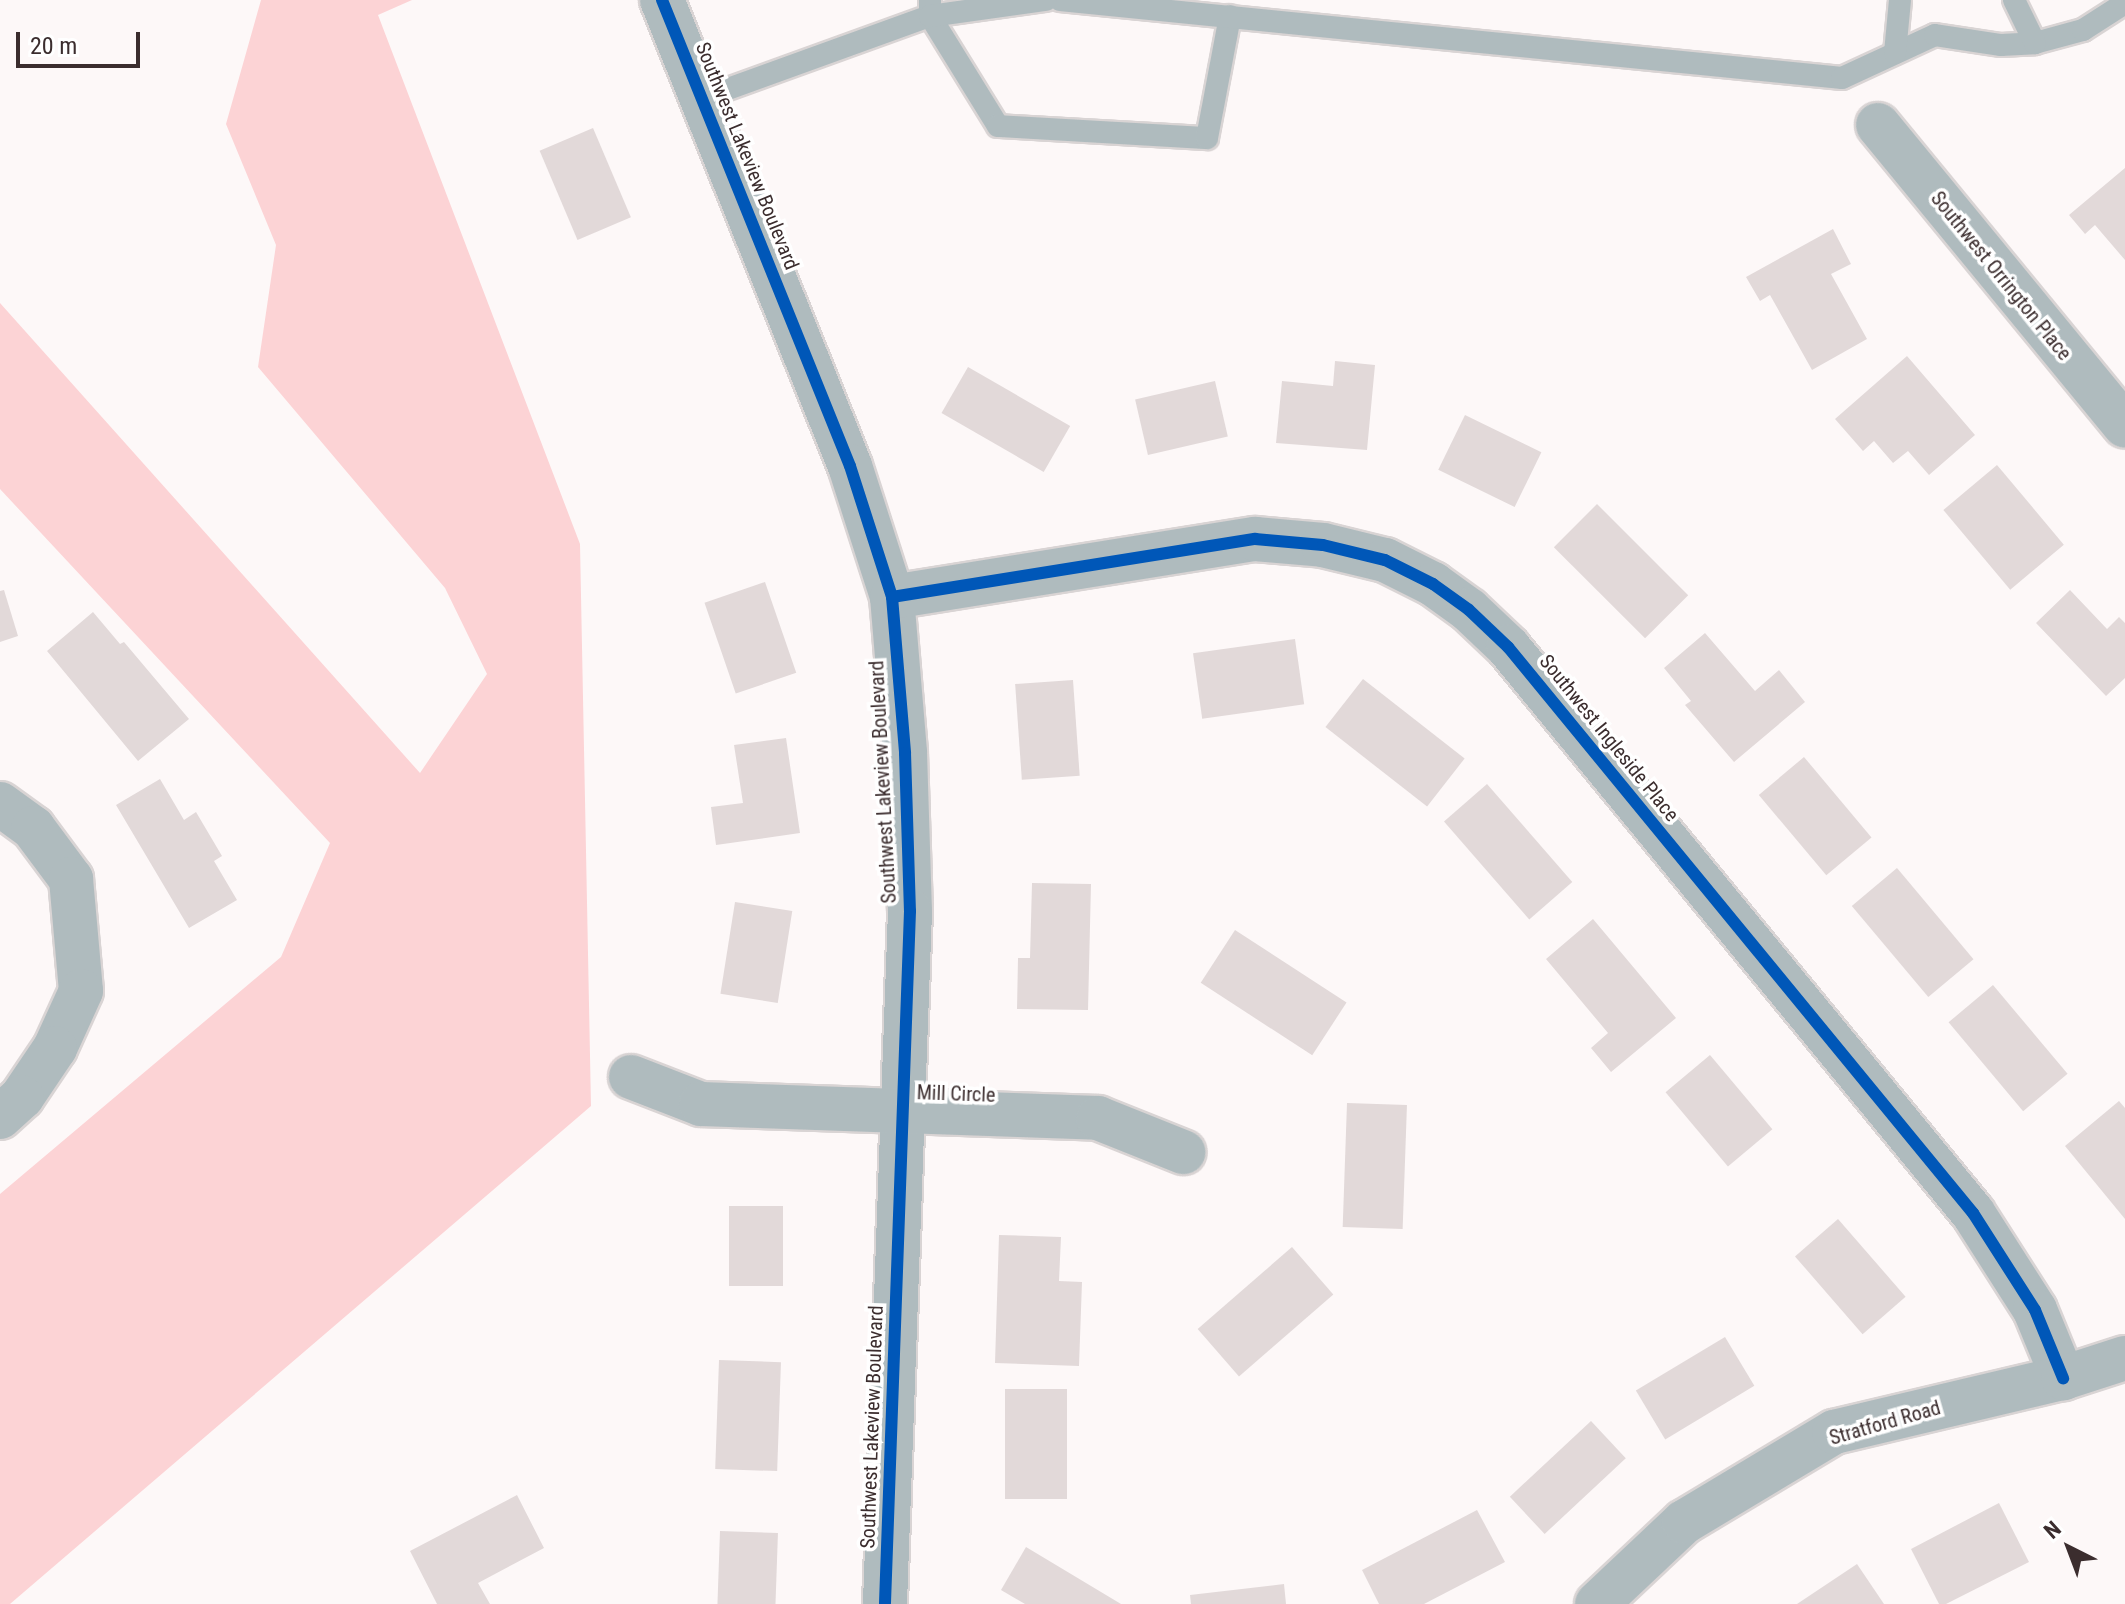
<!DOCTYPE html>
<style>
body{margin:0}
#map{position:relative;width:2125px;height:1604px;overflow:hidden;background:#fdf8f8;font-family:"Roboto Condensed",sans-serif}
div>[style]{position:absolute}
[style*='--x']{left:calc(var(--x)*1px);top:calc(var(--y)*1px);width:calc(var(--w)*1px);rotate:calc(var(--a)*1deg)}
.green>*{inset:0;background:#fcd3d5}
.building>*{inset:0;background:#e2d9d9;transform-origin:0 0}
.roads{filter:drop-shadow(2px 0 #d9d4d4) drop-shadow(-2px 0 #d9d4d4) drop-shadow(0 2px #d9d4d4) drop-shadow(0 -2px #d9d4d4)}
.lane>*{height:22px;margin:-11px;padding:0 11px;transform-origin:11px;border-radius:11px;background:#afbbbe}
.street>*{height:44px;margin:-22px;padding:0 22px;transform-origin:22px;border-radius:22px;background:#afbbbe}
.cycleway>*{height:12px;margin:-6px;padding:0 6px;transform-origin:6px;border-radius:6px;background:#0057b8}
span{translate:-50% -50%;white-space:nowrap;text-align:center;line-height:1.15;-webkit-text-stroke:7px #fff;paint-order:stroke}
.street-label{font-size:20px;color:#3b2d2e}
.north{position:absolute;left:2029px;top:1508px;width:80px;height:80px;-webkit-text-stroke:6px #fff;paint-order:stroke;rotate:318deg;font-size:22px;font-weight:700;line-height:32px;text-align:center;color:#3b2d2e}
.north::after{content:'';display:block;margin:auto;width:28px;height:36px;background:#3b2d2e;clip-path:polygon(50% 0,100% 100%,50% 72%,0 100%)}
.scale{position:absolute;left:16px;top:32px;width:124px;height:36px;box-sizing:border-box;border:4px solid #3b2d2e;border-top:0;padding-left:10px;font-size:24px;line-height:28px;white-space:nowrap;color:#3b2d2e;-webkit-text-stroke:6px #fff;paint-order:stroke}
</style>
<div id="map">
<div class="green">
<i style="clip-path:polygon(261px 0,412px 0,378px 15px,580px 544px,591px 1106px,10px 1604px,0 1604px,0 1194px,281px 957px,330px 843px,0 489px,0 303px,420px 773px,487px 674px,445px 588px,258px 367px,276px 245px,226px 124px)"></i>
</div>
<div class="building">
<i style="left:593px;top:128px;width:97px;height:58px;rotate:67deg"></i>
<i style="clip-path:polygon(2125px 168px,2125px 260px,2095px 225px,2085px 234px,2069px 215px)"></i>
<i style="clip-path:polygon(1833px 229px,1851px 264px,1831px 274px,1867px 339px,1812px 370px,1770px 295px,1760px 301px,1746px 277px)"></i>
<i style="clip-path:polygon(1907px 356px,1975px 435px,1929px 475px,1908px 451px,1893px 463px,1874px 441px,1863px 451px,1835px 419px)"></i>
<i style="clip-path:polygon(1335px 361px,1375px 365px,1367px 450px,1276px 443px,1282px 381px,1333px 386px)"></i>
<i style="left:968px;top:367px;width:118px;height:53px;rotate:30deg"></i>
<i style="left:1215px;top:381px;width:57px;height:82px;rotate:77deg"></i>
<i style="left:1465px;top:415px;width:85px;height:61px;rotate:26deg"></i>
<i style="left:1997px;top:465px;width:104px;height:70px;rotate:50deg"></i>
<i style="left:1597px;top:504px;width:129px;height:61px;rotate:45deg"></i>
<i style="left:765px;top:582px;width:96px;height:64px;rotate:71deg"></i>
<i style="clip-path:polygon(4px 590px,18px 636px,0 642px,0 591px)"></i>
<i style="clip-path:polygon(2070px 590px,2107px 629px,2119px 617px,2125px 623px,2125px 678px,2106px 696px,2036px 623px)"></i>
<i style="clip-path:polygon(93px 612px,120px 644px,124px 642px,189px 719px,138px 761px,47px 651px)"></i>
<i style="clip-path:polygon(1705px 633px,1755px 691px,1779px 670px,1805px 702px,1734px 762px,1685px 705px,1691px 701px,1664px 668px)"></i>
<i style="left:1295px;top:639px;width:66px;height:103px;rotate:82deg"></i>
<i style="left:1363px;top:679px;width:129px;height:61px;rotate:38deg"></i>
<i style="left:1073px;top:680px;width:96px;height:58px;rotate:86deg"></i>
<i style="clip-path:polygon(786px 738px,800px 833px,716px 845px,711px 807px,743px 803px,734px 745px)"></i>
<i style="left:1804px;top:757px;width:105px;height:59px;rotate:50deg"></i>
<i style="clip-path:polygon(160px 779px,184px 820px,196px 812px,222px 856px,214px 861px,237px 900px,189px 928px,116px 805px)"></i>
<i style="left:1487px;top:784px;width:130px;height:57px;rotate:49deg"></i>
<i style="left:1897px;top:868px;width:119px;height:59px;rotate:50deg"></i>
<i style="clip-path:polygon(1032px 883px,1091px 884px,1088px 1010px,1017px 1009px,1018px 958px,1030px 958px)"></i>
<i style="left:735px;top:902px;width:58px;height:93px;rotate:9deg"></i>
<i style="clip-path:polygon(1593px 919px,1676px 1018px,1611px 1072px,1591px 1048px,1608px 1033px,1546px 959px)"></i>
<i style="left:1235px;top:930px;width:133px;height:63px;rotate:33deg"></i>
<i style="left:1993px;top:985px;width:116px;height:58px;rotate:50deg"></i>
<i style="left:1710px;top:1055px;width:97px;height:58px;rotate:50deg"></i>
<i style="clip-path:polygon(2119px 1101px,2125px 1108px,2125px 1219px,2065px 1146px)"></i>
<i style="left:1347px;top:1103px;width:60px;height:124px;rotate:2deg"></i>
<i style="left:729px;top:1206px;width:54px;height:80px"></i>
<i style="left:1838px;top:1219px;width:103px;height:57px;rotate:49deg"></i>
<i style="clip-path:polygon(999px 1235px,1061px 1237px,1059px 1281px,1082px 1282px,1079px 1366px,995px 1363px)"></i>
<i style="left:1292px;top:1247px;width:63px;height:125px;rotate:49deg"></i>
<i style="left:1725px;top:1337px;width:57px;height:104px;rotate:59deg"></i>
<i style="left:719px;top:1360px;width:62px;height:109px;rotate:2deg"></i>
<i style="left:1005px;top:1389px;width:62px;height:110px"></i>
<i style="left:1591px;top:1421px;width:51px;height:111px;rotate:47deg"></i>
<i style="clip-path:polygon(517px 1495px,544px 1548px,478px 1583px,490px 1604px,437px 1604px,410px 1551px)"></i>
<i style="clip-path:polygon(1999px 1503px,2029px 1562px,1946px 1604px,1939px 1604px,1911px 1549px)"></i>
<i style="clip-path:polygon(1477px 1510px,1505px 1562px,1424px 1604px,1379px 1604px,1362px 1570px)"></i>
<i style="left:720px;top:1531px;width:58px;height:73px;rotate:2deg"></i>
<i style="clip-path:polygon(1026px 1547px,1121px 1604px,1025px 1604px,1001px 1590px)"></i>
<i style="clip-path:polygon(1857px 1564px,1884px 1604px,1797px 1604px)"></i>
<i style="clip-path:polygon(1284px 1584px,1286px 1604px,1191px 1604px,1190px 1595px)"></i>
</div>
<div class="roads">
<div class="lane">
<i style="--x:930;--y:0;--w:16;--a:90"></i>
<i style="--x:930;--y:16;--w:129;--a:58.3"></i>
<i style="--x:998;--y:126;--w:209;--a:3.3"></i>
<i style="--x:1207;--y:138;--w:124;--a:-79.3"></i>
<i style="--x:1060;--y:0;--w:786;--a:5.7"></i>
<i style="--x:1842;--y:78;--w:102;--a:-24.8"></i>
<i style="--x:1935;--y:35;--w:67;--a:8.6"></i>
<i style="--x:2001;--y:45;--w:34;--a:-3"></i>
<i style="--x:2035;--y:43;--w:50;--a:-15.2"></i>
<i style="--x:2083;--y:30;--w:50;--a:-32.7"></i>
<i style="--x:2014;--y:0;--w:48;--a:64"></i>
<i style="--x:1895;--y:53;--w:53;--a:-84.6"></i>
<i style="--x:703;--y:98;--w:241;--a:-19.9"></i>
<i style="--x:930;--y:16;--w:117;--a:-7.9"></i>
</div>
<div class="street">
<i style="--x:662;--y:0;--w:502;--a:68.03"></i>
<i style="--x:850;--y:466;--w:138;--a:72.2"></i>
<i style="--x:892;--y:597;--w:157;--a:85.2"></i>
<i style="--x:905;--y:753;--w:158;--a:88.2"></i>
<i style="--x:910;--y:911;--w:693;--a:92.07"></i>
<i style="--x:1878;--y:125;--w:389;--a:50.6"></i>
<i style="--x:892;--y:597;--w:368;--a:-9.1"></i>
<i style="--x:1255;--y:539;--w:68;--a:5"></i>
<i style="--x:1323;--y:545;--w:64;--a:13.6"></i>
<i style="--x:1385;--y:560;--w:54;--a:26.6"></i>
<i style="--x:1433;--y:584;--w:44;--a:35.8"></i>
<i style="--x:1469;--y:610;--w:54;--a:43.5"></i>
<i style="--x:1508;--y:647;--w:733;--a:50.6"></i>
<i style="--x:1973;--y:1213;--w:115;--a:57.4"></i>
<i style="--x:2035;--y:1310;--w:74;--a:67.6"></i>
<i style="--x:0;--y:804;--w:41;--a:36"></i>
<i style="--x:33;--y:828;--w:64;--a:53.3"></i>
<i style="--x:71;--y:879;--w:112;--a:84.9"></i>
<i style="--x:81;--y:991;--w:63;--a:114.5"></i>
<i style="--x:55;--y:1048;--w:59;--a:124"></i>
<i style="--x:22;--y:1097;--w:30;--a:138"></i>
<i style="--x:631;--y:1077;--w:75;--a:21.1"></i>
<i style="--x:701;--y:1104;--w:397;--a:2"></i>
<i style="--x:1098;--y:1118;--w:92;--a:21.8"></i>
<i style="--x:1597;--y:1604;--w:120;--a:-43.3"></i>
<i style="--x:1684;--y:1522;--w:175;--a:-31"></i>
<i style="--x:1834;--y:1432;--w:235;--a:-13.3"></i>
<i style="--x:2063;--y:1378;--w:65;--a:-17.9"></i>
</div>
</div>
<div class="cycleway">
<i style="--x:662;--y:0;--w:502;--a:68.03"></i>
<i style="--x:850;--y:466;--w:138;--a:72.2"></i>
<i style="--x:892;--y:597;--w:157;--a:85.2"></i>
<i style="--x:905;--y:753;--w:158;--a:88.2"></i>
<i style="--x:910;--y:911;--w:693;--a:92.07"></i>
<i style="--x:892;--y:597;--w:368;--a:-9.1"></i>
<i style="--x:1255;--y:539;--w:68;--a:5"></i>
<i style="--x:1323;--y:545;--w:64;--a:13.6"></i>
<i style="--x:1385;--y:560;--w:54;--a:26.6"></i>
<i style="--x:1433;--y:584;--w:44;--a:35.8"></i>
<i style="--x:1469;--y:610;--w:54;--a:43.5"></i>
<i style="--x:1508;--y:647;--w:733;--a:50.6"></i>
<i style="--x:1973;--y:1213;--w:115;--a:57.4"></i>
<i style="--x:2035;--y:1310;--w:74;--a:67.6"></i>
</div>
<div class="street-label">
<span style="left:747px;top:156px;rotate:68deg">Southwest Lakeview Boulevard</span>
<span style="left:2001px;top:276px;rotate:51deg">Southwest Orrington Place</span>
<span style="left:1609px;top:738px;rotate:51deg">Southwest Ingleside Place</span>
<span style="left:883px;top:782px;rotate:-93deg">Southwest Lakeview Boulevard</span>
<span style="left:956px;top:1094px;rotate:2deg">Mill Circle</span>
<span style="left:1885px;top:1423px;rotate:-16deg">Stratford Road</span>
<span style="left:872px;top:1427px;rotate:-88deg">Southwest Lakeview Boulevard</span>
</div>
<div class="north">N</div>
<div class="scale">20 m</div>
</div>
